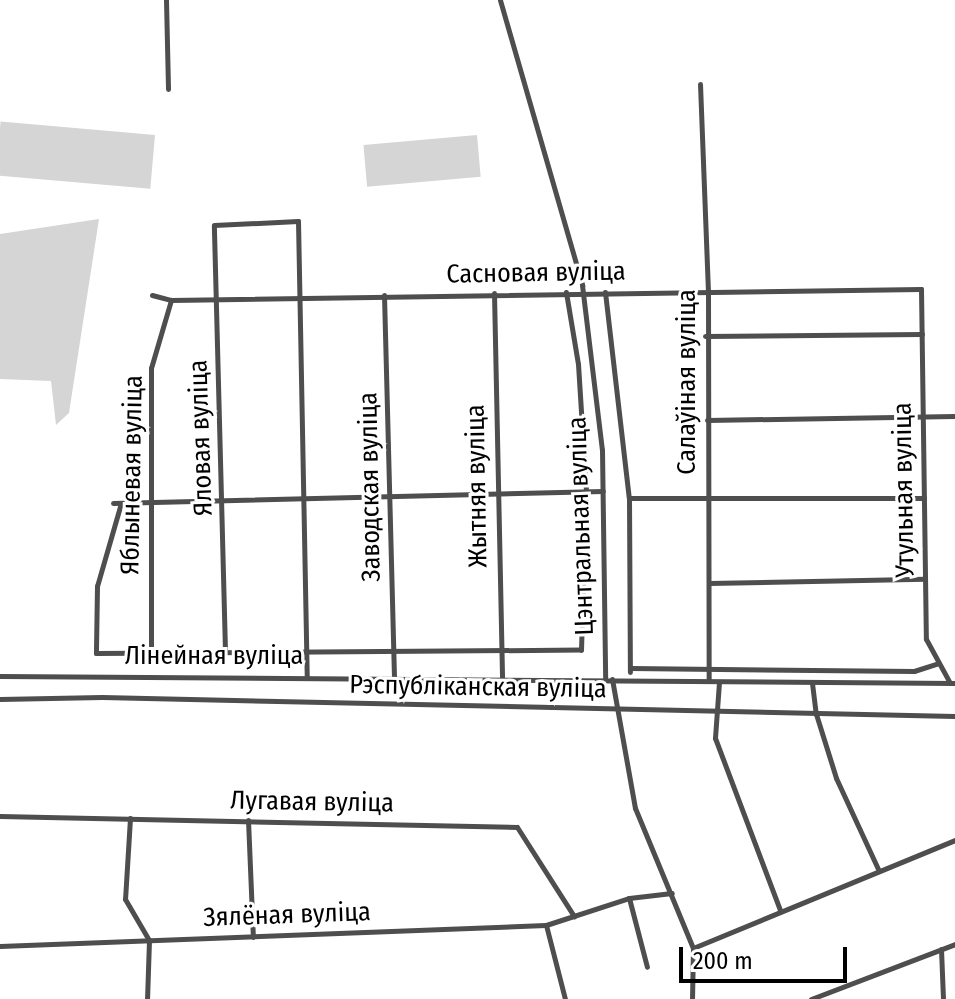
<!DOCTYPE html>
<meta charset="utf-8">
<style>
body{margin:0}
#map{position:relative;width:955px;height:999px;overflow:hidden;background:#fff;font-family:"Fira Sans Condensed",sans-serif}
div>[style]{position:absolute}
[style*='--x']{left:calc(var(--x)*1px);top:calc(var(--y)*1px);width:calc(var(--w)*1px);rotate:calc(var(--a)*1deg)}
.green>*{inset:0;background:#d5d5d5;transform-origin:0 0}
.minor>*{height:5px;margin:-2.5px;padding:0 2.5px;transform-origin:2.5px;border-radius:2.5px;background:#4e4e4e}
span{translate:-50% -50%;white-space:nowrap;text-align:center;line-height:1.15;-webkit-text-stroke:6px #fff;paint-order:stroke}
.street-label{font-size:26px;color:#000}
.scale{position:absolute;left:679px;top:947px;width:168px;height:36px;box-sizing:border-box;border:4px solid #000;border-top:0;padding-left:10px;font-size:24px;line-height:28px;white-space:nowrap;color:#000;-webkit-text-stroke:6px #fff;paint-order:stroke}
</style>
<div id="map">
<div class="green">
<i style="left:155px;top:135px;width:54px;height:155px;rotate:95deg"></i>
<i style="left:477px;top:135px;width:42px;height:114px;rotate:85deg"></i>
<i style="clip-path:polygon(99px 219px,69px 413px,56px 425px,51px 381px,0 379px,0 234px)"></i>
</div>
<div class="minor">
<i style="--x:166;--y:0;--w:89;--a:88.7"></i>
<i style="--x:500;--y:0;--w:297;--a:73.9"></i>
<i style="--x:582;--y:285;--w:166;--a:83.1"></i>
<i style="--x:602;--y:450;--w:229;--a:89.2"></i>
<i style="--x:700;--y:84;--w:207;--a:87.8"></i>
<i style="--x:708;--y:291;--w:389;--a:89.9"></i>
<i style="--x:605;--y:292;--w:207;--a:83.4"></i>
<i style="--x:629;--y:498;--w:174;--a:89.7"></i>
<i style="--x:494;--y:293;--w:384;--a:88.8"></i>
<i style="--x:152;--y:295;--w:20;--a:15"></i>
<i style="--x:171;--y:300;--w:750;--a:-0.84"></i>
<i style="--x:921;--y:289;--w:350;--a:89.2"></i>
<i style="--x:926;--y:639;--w:50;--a:61.4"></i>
<i style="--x:384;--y:295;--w:383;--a:88.5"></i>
<i style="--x:705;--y:336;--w:217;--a:-0.5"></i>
<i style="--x:707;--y:420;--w:248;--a:-0.9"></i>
<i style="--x:629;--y:498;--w:295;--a:0"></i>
<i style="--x:113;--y:503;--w:490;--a:-1.4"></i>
<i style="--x:121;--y:503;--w:86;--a:106.1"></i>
<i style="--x:97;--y:586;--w:67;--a:90.9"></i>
<i style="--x:96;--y:653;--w:485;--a:-0.4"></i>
<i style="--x:581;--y:650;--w:159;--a:-88.2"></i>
<i style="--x:586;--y:491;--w:127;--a:-93.6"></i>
<i style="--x:578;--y:364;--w:73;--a:-99.5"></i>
<i style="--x:709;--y:583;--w:216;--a:-1.1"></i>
<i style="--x:225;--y:651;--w:426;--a:-91.5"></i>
<i style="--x:214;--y:225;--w:84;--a:-2.7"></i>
<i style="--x:298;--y:221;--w:455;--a:88.9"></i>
<i style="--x:151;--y:652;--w:284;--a:-90"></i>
<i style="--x:151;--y:368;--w:71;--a:-73.6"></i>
<i style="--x:630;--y:668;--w:284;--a:0.6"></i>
<i style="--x:914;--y:671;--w:25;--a:-18"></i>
<i style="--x:0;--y:676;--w:955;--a:0.42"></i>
<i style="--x:612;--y:679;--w:131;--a:79.9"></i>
<i style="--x:635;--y:808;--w:152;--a:67.5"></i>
<i style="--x:693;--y:948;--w:51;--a:91.1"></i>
<i style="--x:719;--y:682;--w:56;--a:94.1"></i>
<i style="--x:715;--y:738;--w:184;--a:69.3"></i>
<i style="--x:812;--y:683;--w:31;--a:83"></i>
<i style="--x:816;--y:714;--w:67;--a:72.6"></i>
<i style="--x:836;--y:778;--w:100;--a:65.2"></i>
<i style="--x:0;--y:699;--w:102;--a:-1.1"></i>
<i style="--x:102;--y:697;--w:853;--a:1.28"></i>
<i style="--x:0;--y:816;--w:517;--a:1.22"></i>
<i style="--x:517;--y:827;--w:106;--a:57.4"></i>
<i style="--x:130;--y:818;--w:81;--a:93.5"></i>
<i style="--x:125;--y:899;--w:48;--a:59.7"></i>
<i style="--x:149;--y:940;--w:59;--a:91.9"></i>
<i style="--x:248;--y:820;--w:117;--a:87.6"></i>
<i style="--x:629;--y:898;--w:71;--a:75.4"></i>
<i style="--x:546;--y:925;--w:76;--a:75.6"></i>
<i style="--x:0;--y:946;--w:546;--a:-2.2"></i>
<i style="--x:546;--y:925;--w:87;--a:-18"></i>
<i style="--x:629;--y:898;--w:43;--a:-6.6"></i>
<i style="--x:693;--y:948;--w:283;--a:-22.4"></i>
<i style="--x:941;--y:949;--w:50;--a:87.7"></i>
<i style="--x:811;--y:999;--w:154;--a:-20.9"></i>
</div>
<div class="street-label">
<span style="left:536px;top:273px;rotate:-1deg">Сасновая вуліца</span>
<span style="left:687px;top:382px;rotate:-90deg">Салаўіная вуліца</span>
<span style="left:201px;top:438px;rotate:-92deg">Яловая вуліца</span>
<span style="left:132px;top:475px;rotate:-89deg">Яблыневая вуліца</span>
<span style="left:477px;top:486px;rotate:-91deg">Жытняя вуліца</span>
<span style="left:370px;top:487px;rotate:-91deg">Заводская вуліца</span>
<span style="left:904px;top:490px;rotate:-91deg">Утульная вуліца</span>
<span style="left:581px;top:526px;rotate:-92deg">Цэнтральная вуліца</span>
<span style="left:214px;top:656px">Лінейная вуліца</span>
<span style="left:478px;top:687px;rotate:1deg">Рэспубліканская вуліца</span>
<span style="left:312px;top:802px;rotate:1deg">Лугавая вуліца</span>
<span style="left:287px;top:915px;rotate:-2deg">Зялёная вуліца</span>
</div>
<div class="scale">200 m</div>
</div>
